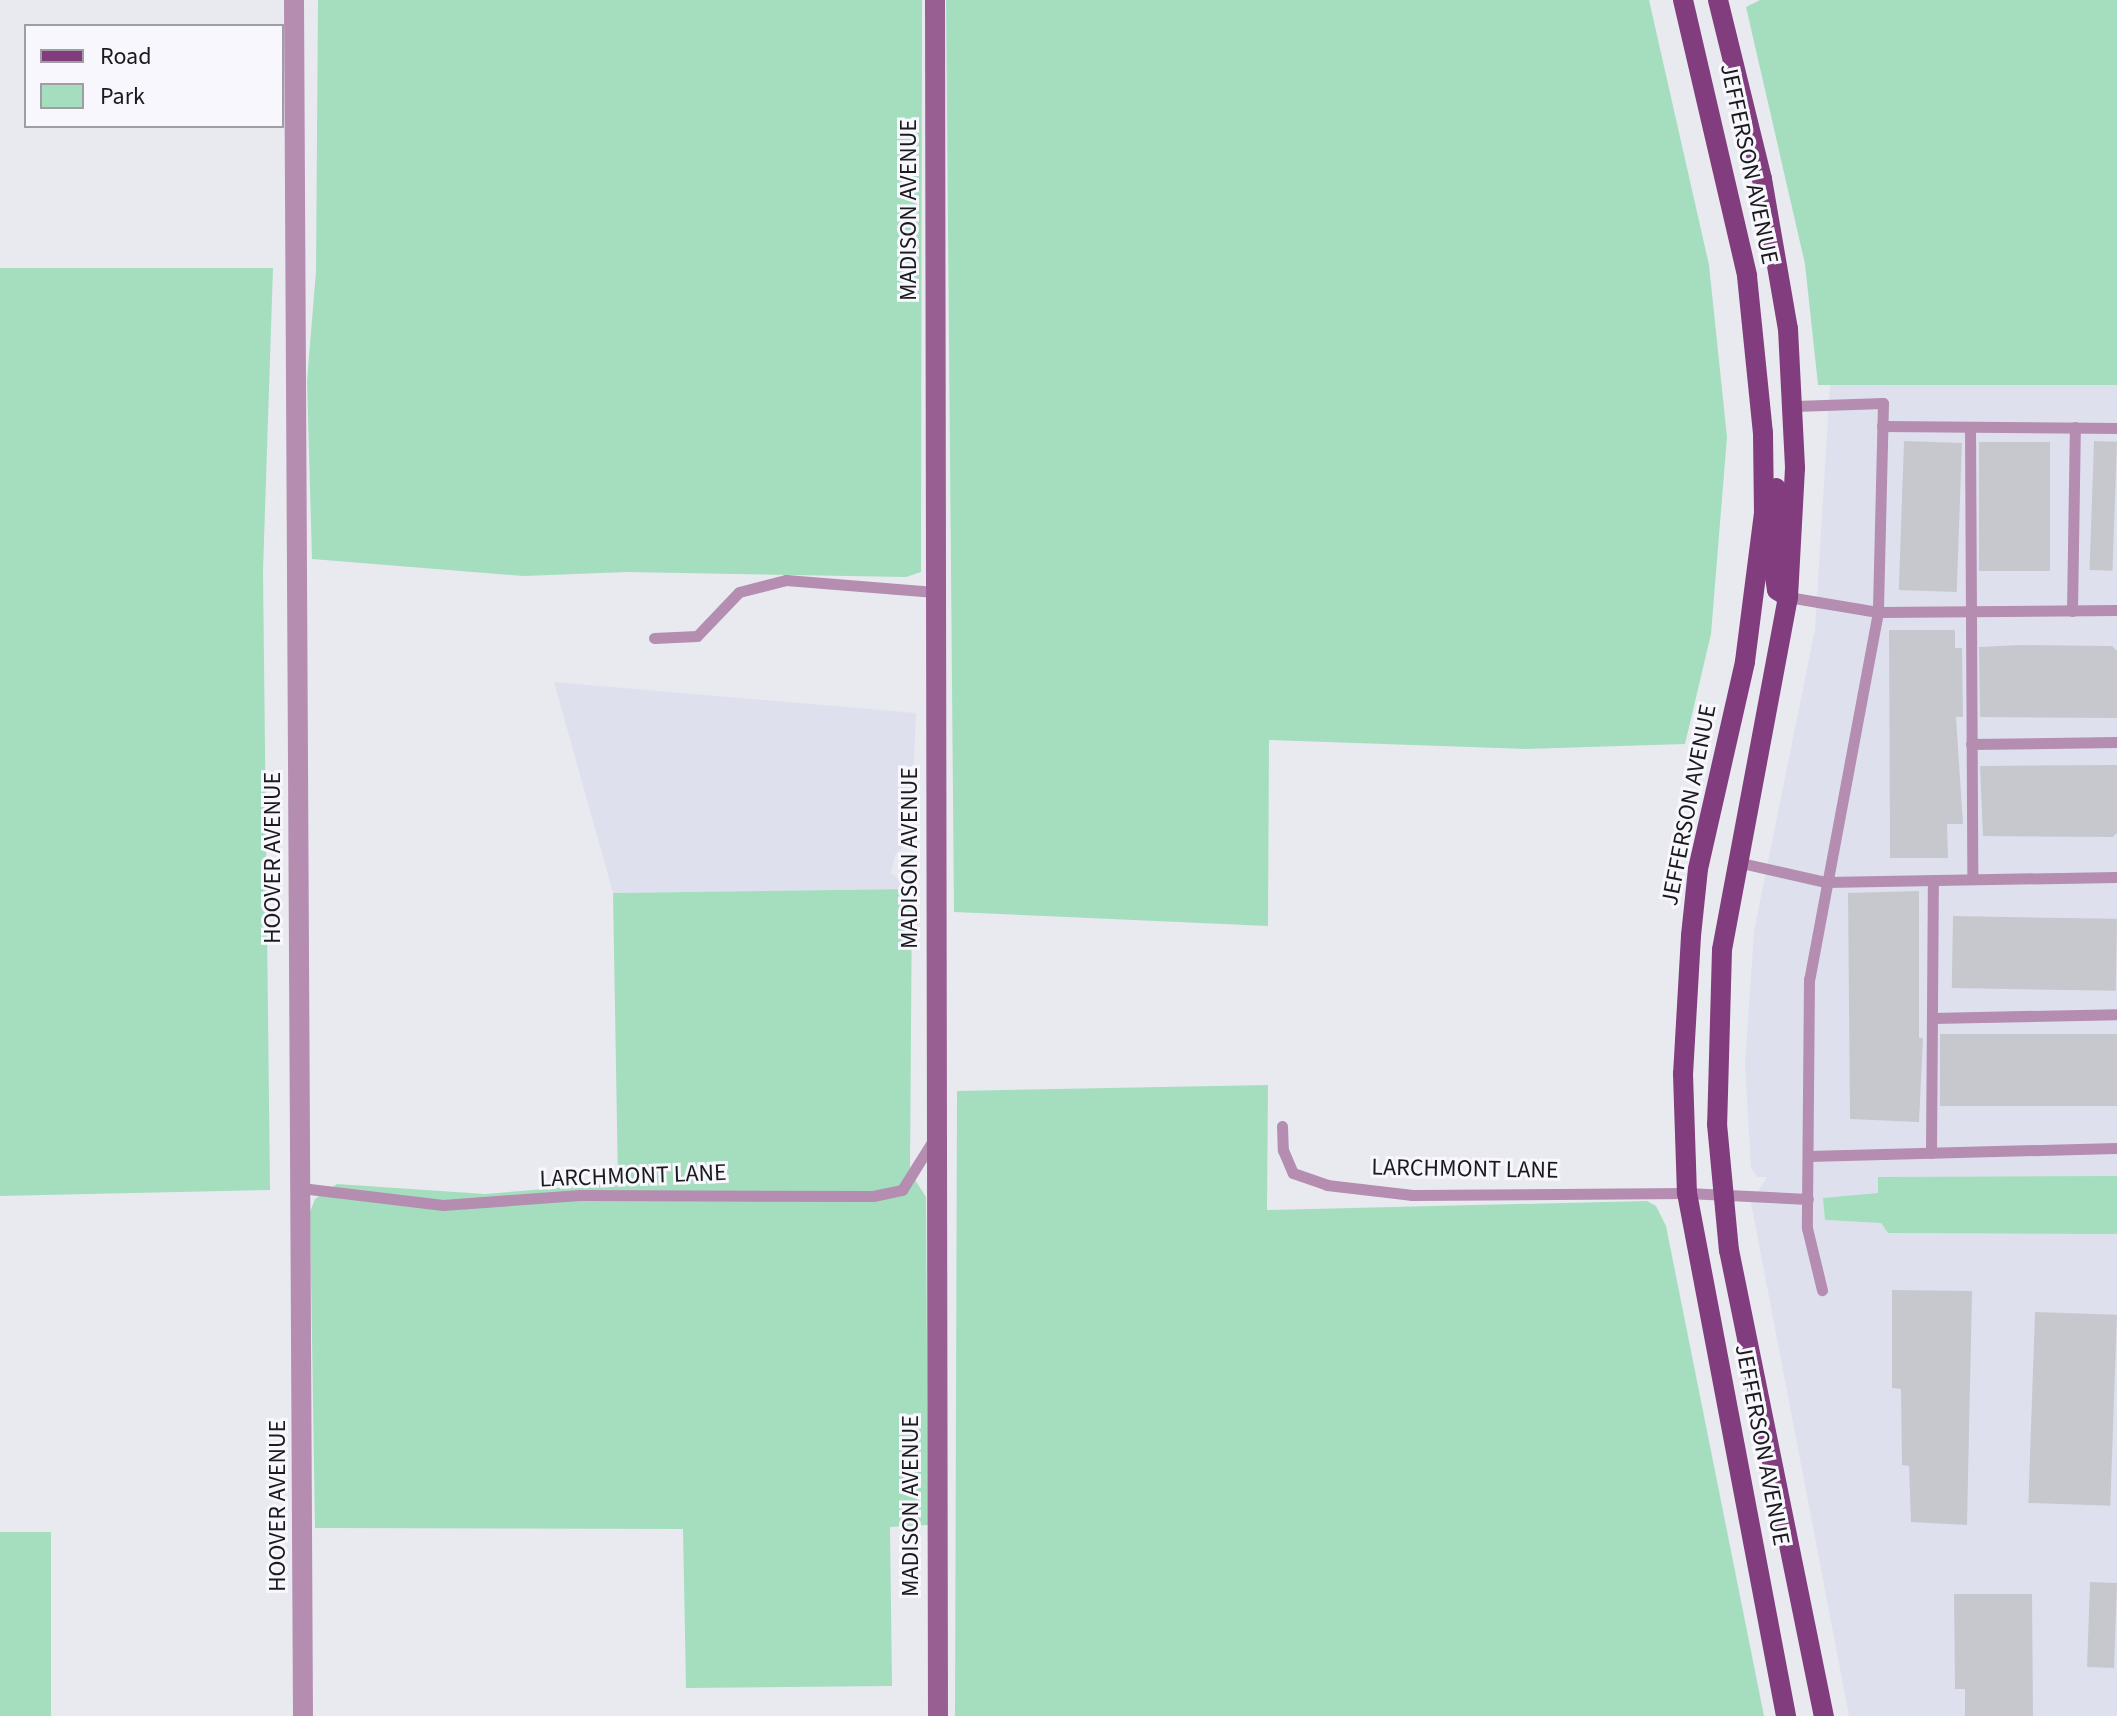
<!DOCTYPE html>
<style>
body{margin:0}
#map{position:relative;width:2117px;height:1716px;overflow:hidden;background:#e9eaf0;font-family:"Source Sans 3",sans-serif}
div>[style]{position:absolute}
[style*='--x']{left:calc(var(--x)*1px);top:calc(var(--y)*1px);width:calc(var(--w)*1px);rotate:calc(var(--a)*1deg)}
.built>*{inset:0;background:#dfe0ee}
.green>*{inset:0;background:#a4debf;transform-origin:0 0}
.building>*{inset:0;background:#c7c8ce;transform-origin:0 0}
.lane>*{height:11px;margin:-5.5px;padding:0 5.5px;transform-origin:5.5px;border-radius:5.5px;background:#b48db0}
.street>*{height:20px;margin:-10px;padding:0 10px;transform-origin:10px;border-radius:10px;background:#b48db0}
.secondary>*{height:20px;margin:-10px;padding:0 10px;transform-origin:10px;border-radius:10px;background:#975f92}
.primary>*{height:20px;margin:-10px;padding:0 10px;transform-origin:10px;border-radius:10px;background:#813d7d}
span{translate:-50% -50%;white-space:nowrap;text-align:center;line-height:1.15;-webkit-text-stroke:6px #f7f7fd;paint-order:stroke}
.street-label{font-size:24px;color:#1b1b1d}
.legend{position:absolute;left:24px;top:24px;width:260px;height:104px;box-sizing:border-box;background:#f7f7fd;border:2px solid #9f9fa3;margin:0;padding:10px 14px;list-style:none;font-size:24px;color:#1b1b1d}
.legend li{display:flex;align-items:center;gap:16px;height:40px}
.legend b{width:40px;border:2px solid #9f9fa3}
</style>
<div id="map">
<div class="built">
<i style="clip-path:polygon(1830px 385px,2117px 385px,2117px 1176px,1878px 1177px,1878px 1193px,1825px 1220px,1881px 1223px,1888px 1233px,2117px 1234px,2117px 1716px,1849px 1716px,1751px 1203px,1767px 1177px,1757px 1177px,1751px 1168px,1745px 1064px,1754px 931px,1815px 629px)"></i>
<i style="clip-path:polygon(554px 682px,916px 713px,911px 840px,895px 855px,891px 873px,912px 889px,613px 893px)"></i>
</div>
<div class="green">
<i style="clip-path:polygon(318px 0,922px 0,921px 572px,906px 577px,627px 572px,524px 576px,312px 559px,307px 381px,316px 271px)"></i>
<i style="clip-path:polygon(946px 0,1649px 0,1709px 265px,1727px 437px,1711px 634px,1685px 744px,1526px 749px,1269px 740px,1268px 926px,954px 912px)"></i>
<i style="clip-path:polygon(1760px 0,2117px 0,2117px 385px,1818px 385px,1805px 264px,1746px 7px)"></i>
<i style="clip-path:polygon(0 268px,273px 268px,263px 571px,270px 1190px,0 1196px)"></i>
<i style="clip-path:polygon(912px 889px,910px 1172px,926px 1197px,928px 1525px,890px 1527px,892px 1686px,686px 1688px,683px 1529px,315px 1528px,310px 1212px,315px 1199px,337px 1184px,485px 1194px,618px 1183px,613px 893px)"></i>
<i style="clip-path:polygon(1268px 1085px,1267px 1210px,1647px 1201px,1656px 1206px,1666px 1226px,1764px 1716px,955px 1716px,957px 1091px)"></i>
<i style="clip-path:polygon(2117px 1176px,2117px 1234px,1888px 1233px,1881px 1223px,1825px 1220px,1823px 1198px,1878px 1193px,1878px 1177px)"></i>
<i style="left:0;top:1532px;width:51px;height:184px"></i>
</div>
<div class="building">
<i style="left:1904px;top:441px;width:58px;height:149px;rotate:2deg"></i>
<i style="left:2094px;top:441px;width:23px;height:129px;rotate:2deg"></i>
<i style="left:2050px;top:442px;width:129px;height:71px;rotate:90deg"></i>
<i style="clip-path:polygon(1889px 630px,1955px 630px,1955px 648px,1962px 648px,1963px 717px,1956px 717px,1963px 824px,1947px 824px,1948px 858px,1890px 858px)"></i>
<i style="clip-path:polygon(2021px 645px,2112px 646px,2117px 651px,2117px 718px,1980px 717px,1979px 647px)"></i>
<i style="clip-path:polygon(2117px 765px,2117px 833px,2113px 837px,1983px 836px,1980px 766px)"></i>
<i style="clip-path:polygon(1919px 891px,1919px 1038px,1923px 1038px,1919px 1122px,1850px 1119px,1848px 893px)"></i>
<i style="left:1953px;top:916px;width:164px;height:72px;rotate:1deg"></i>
<i style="left:2117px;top:1034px;width:72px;height:177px;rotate:90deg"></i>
<i style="clip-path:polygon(1892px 1290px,1972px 1291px,1967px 1525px,1911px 1522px,1909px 1466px,1902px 1465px,1901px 1389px,1892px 1388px)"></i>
<i style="left:2035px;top:1312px;width:82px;height:191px;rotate:2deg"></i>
<i style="left:2090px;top:1582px;width:27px;height:85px;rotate:2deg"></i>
<i style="clip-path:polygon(1954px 1594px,2032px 1594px,2033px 1716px,1965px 1716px,1965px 1689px,1955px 1689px)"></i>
</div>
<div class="lane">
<i style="--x:1795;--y:406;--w:88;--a:-2"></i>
<i style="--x:1883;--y:403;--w:209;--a:91.4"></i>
<i style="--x:1878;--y:612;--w:373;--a:100.6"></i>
<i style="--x:1809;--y:979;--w:249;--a:90.5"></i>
<i style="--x:1807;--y:1228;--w:64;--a:76.4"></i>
<i style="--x:1882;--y:426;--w:235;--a:0.5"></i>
<i style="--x:1970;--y:427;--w:452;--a:89.7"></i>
<i style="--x:1788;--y:597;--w:91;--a:9.5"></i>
<i style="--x:1878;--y:612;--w:239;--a:-0.5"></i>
<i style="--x:2072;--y:611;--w:184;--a:-89.1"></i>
<i style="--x:654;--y:638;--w:43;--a:-2.7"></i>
<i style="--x:697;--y:636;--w:61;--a:-46.3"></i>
<i style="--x:739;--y:592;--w:49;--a:-14.3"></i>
<i style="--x:786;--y:580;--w:149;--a:4.6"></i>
<i style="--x:1971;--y:744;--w:146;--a:-0.8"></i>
<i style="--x:1737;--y:862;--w:90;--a:12.8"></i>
<i style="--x:1825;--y:882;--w:292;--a:-1"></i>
<i style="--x:1932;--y:1018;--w:185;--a:-1.2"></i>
<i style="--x:1282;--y:1126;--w:24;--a:88"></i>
<i style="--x:1283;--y:1150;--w:25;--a:67"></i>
<i style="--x:1293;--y:1173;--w:36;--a:19"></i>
<i style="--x:1327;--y:1185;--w:86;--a:6.7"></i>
<i style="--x:1412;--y:1195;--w:275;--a:-0.4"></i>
<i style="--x:1687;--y:1193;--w:121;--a:2.8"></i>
<i style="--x:1931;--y:1153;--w:273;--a:-89.6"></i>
<i style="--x:1808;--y:1156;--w:309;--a:-1.5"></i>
<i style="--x:301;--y:1188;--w:143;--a:6.8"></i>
<i style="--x:443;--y:1205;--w:137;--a:-4.2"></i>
<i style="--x:580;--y:1195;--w:293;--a:0.2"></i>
<i style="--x:873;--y:1196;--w:30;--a:-12"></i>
<i style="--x:902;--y:1190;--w:60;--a:-57.9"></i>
</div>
<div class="street">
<i style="--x:294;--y:0;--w:1716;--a:89.7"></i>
</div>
<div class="secondary">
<i style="--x:935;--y:0;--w:1716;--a:89.9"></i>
</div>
<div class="primary">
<i style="--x:1683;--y:0;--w:283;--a:76.9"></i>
<i style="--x:1747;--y:276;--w:158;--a:84.2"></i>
<i style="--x:1763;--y:433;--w:80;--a:89.3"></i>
<i style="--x:1764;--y:513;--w:150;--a:97.3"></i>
<i style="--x:1745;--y:662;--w:212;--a:102.8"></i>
<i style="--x:1698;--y:869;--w:67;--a:96"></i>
<i style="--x:1691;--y:936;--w:138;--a:93.3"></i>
<i style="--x:1683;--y:1074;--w:119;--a:88.1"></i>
<i style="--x:1687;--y:1193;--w:532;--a:79.28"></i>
<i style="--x:1718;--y:0;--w:184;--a:76.2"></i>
<i style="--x:1762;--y:179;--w:152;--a:80.2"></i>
<i style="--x:1788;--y:329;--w:139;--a:87.1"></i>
<i style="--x:1795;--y:468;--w:129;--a:93.1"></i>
<i style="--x:1788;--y:597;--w:359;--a:100.6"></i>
<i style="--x:1722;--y:950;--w:174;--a:91.6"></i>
<i style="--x:1717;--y:1124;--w:127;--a:84.6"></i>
<i style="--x:1729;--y:1250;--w:476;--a:78.5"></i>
<i style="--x:1776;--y:488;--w:89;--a:90.6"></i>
<i style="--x:1775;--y:577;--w:13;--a:81"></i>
<i style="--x:1777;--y:590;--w:13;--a:32"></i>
</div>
<div class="street-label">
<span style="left:1749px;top:164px;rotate:78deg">JEFFERSON AVENUE</span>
<span style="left:909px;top:210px;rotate:-90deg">MADISON AVENUE</span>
<span style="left:1689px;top:805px;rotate:-79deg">JEFFERSON AVENUE</span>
<span style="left:273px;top:858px;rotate:-90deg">HOOVER AVENUE</span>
<span style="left:910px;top:858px;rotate:-90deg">MADISON AVENUE</span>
<span style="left:1465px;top:1169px;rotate:1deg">LARCHMONT LANE</span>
<span style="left:633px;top:1176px;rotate:-2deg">LARCHMONT LANE</span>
<span style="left:1762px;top:1445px;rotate:79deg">JEFFERSON AVENUE</span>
<span style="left:278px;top:1506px;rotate:-90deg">HOOVER AVENUE</span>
<span style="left:911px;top:1506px;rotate:-90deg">MADISON AVENUE</span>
</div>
<ul class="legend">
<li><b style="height:10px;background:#813d7d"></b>Road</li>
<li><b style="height:22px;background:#a4debf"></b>Park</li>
</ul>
</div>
